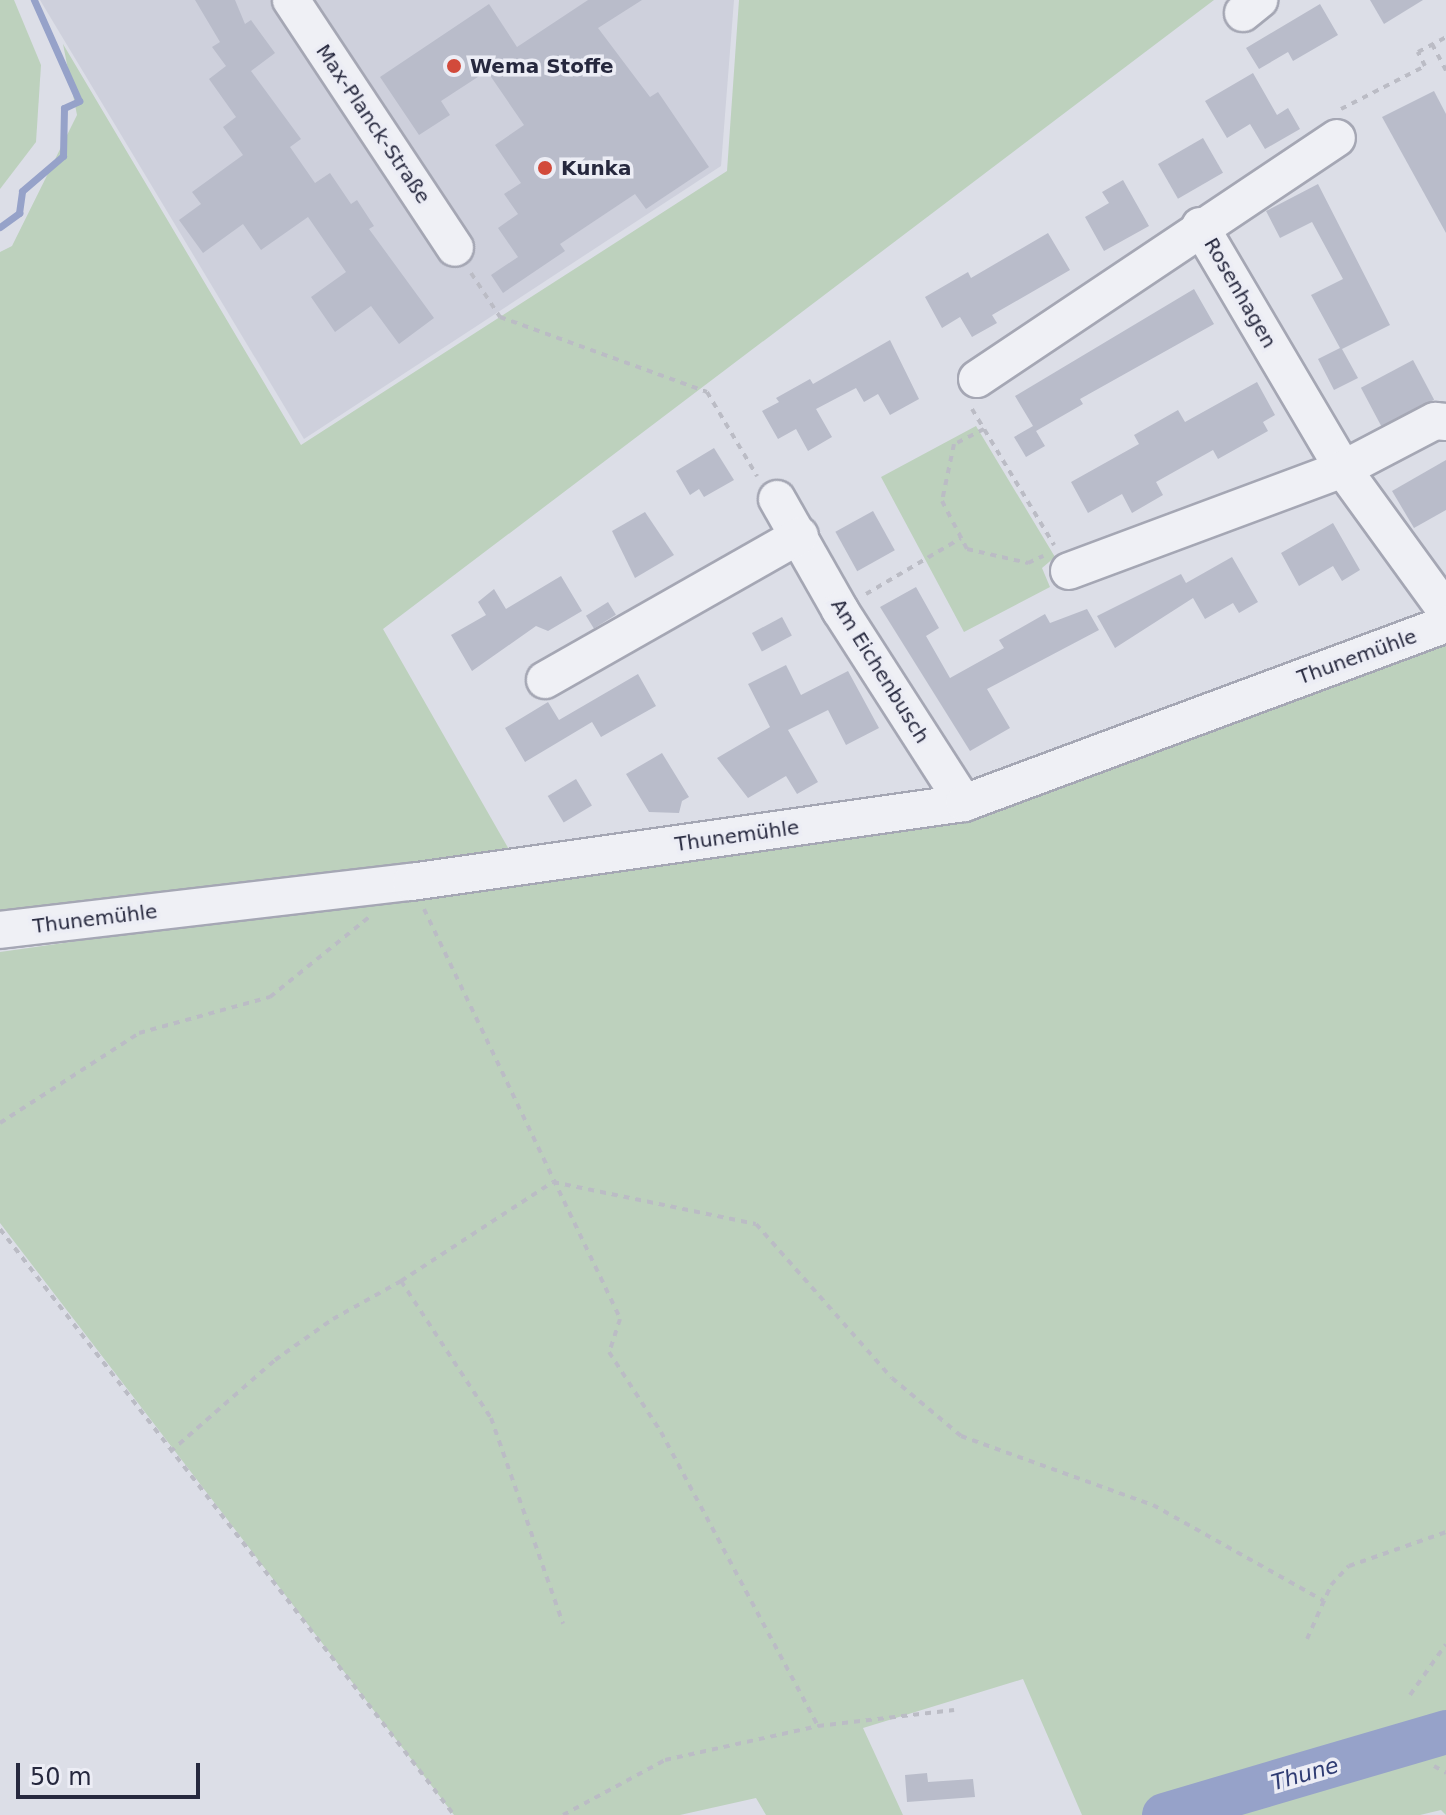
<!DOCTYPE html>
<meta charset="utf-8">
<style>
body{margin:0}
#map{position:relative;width:1446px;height:1815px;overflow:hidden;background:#dcdee7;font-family:"DejaVu Sans",sans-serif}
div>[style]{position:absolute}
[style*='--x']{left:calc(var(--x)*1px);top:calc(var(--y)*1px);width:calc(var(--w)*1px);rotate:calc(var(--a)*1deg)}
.built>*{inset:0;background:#ced0dc}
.green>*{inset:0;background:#bdd1bd}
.stream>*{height:7px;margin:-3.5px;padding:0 3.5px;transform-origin:3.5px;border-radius:3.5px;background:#96a2c9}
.river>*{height:44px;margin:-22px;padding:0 22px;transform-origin:22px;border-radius:22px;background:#96a2c9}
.building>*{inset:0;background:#b9bcca;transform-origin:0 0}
.path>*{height:4px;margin-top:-2px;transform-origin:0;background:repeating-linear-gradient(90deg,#bbbcc5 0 6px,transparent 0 12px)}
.roads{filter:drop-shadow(2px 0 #a5a7b4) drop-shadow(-2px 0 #a5a7b4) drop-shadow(0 2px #a5a7b4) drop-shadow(0 -2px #a5a7b4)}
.minor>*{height:36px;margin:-18px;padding:0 18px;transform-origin:18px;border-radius:18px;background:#eff0f5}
.dots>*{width:22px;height:22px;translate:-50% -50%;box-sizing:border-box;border:4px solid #ecedf5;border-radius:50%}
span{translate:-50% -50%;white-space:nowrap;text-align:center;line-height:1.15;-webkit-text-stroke:7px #ecedf5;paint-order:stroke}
.poi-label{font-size:20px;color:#26283e;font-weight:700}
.left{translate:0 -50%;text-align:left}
.street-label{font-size:20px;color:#26283e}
.water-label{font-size:22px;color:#2f3c73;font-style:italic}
.scale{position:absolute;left:16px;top:1763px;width:184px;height:36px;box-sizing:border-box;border:4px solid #26283e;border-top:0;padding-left:10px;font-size:24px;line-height:28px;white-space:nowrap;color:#26283e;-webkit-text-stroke:6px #ecedf5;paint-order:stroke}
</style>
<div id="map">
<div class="built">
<i style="clip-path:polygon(40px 0,734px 0,721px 166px,304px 439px)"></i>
</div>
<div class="green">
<i style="clip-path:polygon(0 0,14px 0,41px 65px,36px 142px,0 189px)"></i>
<i style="clip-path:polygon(739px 0,1214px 0,383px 629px,511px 853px,0 921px,0 252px,12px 246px,77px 115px,63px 44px,301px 445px,727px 171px)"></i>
<i style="clip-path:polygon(976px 426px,1055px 557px,1042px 568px,1050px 587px,964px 632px,881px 477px)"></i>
<i style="clip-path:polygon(1446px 627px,1446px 1815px,1441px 1810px,1420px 1815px,1082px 1815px,1023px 1679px,863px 1728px,903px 1815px,766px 1815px,756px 1798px,680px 1815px,454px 1815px,0 1223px,0 952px,962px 816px)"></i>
</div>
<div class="stream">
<i style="--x:0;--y:227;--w:24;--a:-36"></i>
<i style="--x:19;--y:213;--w:22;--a:-82"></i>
<i style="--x:22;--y:191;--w:54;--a:-40.5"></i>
<i style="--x:63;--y:156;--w:48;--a:-88.8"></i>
<i style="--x:64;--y:108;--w:17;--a:-25"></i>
<i style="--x:79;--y:101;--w:111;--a:-114"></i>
</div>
<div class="river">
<i style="--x:1164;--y:1815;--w:294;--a:-16.4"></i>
</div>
<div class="building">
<i style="clip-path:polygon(195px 0,235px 0,245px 24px,251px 20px,275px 53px,251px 71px,301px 139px,290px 147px,315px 183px,330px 173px,351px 204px,357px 200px,374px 226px,369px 229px,434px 318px,399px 344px,371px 306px,335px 332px,311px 297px,346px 272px,308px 217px,261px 250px,243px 224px,203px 253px,179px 220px,201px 204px,192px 192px,243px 155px,223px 127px,236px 117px,209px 79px,226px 66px,212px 47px,220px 42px)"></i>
<i style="clip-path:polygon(588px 0,642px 0,598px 28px,650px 97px,658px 92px,709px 167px,646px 209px,635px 194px,560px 244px,565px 251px,503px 293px,491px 275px,518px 257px,498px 228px,518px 214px,504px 194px,521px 183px,495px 145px,524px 125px,487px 71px,441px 101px,450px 115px,419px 135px,380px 77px,489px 4px,517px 47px)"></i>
<i style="clip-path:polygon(1370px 0,1423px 0,1384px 24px)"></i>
<i style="clip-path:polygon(1320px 4px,1338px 35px,1293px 61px,1288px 52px,1259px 69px,1246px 48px)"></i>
<i style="clip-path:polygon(1253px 73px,1277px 115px,1288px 108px,1300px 129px,1265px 149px,1250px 124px,1227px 138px,1205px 101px)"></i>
<i style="clip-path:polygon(1434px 91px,1446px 114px,1446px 233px,1382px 117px)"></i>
<i style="left:1203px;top:138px;width:40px;height:52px;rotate:60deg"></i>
<i style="clip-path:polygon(1123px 180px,1149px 226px,1104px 251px,1085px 217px,1109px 203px,1102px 192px)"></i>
<i style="clip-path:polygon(1318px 184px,1390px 325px,1342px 349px,1358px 378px,1334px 390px,1318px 359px,1340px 348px,1311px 295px,1343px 279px,1312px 222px,1280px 238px,1266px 211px)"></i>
<i style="clip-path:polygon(1048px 233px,1070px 270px,992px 315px,997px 323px,972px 337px,960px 317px,942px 328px,925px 297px,968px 272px,971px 278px)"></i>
<i style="clip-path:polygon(1194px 289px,1214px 324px,1080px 399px,1083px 404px,1036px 431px,1045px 446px,1026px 457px,1014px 437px,1033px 426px,1015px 396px)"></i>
<i style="clip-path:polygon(890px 340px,919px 399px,890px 415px,878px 394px,864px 402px,856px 388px,816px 409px,832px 437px,808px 451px,796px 429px,778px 439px,762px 411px,779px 402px,776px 398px,810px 379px,813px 384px)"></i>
<i style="left:1413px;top:360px;width:45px;height:59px;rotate:62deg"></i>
<i style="clip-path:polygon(1257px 382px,1275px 415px,1263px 422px,1268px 431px,1218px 459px,1213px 450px,1156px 482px,1163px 495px,1132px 513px,1122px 494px,1088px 513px,1071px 482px,1139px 444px,1134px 435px,1178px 410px,1185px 422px)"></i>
<i style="clip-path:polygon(714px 448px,734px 480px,704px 497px,699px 489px,690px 495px,676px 471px)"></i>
<i style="clip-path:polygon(1446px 460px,1446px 510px,1414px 528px,1392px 491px)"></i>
<i style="left:873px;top:511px;width:45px;height:43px;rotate:61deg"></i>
<i style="clip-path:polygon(645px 512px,674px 555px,635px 578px,612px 531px)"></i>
<i style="clip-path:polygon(1333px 523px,1360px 570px,1342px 581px,1333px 566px,1299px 586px,1281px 553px)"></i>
<i style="clip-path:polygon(1232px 557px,1258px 602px,1239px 613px,1233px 603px,1205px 619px,1193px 598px,1115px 648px,1097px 616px,1181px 574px,1186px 583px)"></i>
<i style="clip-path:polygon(561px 576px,582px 611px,548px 631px,536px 626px,472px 671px,451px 635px,486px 615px,478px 602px,494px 589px,506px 609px)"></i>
<i style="clip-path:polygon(916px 587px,939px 628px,926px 636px,950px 678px,1004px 648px,999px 640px,1045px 614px,1050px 623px,1087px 609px,1099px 630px,987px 689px,1010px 728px,970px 751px,880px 607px)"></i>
<i style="left:608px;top:602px;width:15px;height:26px;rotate:58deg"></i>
<i style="left:782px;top:617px;width:21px;height:34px;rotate:62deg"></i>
<i style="clip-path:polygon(786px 665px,801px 695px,848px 671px,879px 728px,846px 745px,828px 710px,788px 730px,818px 782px,797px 794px,786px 776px,748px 798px,717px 758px,770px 727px,748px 684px)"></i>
<i style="clip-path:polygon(638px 674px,656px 706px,601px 737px,592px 722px,525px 762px,505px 728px,548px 702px,559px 720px)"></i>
<i style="clip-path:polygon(662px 753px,689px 797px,682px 801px,679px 813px,649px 812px,626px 774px)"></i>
<i style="left:576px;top:779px;width:31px;height:33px;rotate:59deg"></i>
<i style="clip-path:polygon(927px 1773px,928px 1782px,973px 1779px,975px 1797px,907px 1802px,905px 1775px)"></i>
</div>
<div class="path">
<i style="--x:1432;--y:44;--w:30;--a:62"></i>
<i style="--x:1341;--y:109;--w:94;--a:-27.1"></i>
<i style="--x:1425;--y:66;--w:16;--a:-117"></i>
<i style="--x:1418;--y:52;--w:32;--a:-28"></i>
<i style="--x:471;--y:273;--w:53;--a:56.6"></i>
<i style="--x:500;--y:317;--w:220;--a:19.9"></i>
<i style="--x:707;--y:392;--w:98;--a:59.2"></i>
<i style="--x:972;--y:409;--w:159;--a:58.9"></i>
<i style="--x:984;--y:429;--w:34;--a:153"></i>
<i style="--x:954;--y:444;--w:58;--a:101.9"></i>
<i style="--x:942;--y:501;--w:54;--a:62.5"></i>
<i style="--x:967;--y:549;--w:63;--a:12.9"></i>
<i style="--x:1028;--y:563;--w:17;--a:-25"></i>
<i style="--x:866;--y:594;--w:110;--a:-30.5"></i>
<i style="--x:424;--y:909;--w:454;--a:64.4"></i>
<i style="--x:620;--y:1319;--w:35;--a:108"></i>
<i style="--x:609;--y:1352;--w:95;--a:57"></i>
<i style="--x:661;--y:1432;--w:333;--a:61.9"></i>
<i style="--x:0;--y:1123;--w:166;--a:-32.9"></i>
<i style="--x:139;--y:1033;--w:136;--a:-15.4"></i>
<i style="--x:270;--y:997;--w:127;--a:-38.9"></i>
<i style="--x:0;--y:1229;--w:741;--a:52.23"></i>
<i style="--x:401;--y:1281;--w:164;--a:56.7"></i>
<i style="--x:491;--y:1418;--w:218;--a:70.7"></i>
<i style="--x:170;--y:1452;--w:140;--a:-41.2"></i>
<i style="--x:275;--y:1360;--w:71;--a:-35.3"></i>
<i style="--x:333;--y:1319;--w:78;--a:-29.2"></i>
<i style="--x:401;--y:1281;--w:181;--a:-33.1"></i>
<i style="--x:553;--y:1182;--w:207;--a:11.7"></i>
<i style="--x:756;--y:1224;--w:205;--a:48.6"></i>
<i style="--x:892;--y:1378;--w:90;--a:40"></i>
<i style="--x:961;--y:1436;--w:204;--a:19.8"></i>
<i style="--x:1153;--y:1505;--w:196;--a:29.3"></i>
<i style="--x:1307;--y:1639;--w:59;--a:-66"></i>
<i style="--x:1331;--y:1585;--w:26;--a:-47"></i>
<i style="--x:1349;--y:1566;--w:103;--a:-19.3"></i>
<i style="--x:1410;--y:1695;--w:62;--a:-54.8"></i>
<i style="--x:1434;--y:1766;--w:14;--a:30"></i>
<i style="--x:563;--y:1815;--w:116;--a:-28.3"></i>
<i style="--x:665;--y:1760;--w:157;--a:-12.5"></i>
<i style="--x:818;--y:1726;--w:137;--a:-6.7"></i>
</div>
<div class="roads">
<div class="minor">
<i style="--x:291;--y:0;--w:297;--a:56.5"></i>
<i style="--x:1243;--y:13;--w:21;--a:-39"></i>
<i style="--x:1200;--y:226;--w:282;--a:59.5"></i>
<i style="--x:1343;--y:469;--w:175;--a:54"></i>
<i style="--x:977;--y:379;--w:433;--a:-33.8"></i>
<i style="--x:777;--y:499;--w:128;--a:60.4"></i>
<i style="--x:840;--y:610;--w:229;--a:57.3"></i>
<i style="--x:1069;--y:571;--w:292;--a:-20.4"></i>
<i style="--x:1343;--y:469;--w:104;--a:-27.6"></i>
<i style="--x:1435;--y:421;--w:11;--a:5"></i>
<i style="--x:545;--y:680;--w:293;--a:-29.6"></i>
<i style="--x:0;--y:930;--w:414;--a:-6.7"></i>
<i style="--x:411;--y:882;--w:559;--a:-8.13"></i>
<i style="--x:964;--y:803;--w:514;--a:-20.37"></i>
</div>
</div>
<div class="dots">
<i style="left:454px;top:66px;background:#d24a3b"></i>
<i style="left:545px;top:168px;background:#d24a3b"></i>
</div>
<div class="poi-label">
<span class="left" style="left:470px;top:66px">Wema Stoffe</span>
<span class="left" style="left:561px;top:168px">Kunka</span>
</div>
<div class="street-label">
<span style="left:373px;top:124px;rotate:56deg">Max-Planck-Straße</span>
<span style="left:1240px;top:293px;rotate:60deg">Rosenhagen</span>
<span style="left:1357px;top:657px;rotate:-20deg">Thunemühle</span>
<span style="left:880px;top:671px;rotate:58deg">Am Eichenbusch</span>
<span style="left:737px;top:836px;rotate:-8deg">Thunemühle</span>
<span style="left:95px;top:919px;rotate:-7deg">Thunemühle</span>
</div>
<div class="water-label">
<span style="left:1305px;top:1774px;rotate:-16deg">Thune</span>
</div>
<div class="scale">50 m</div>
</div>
